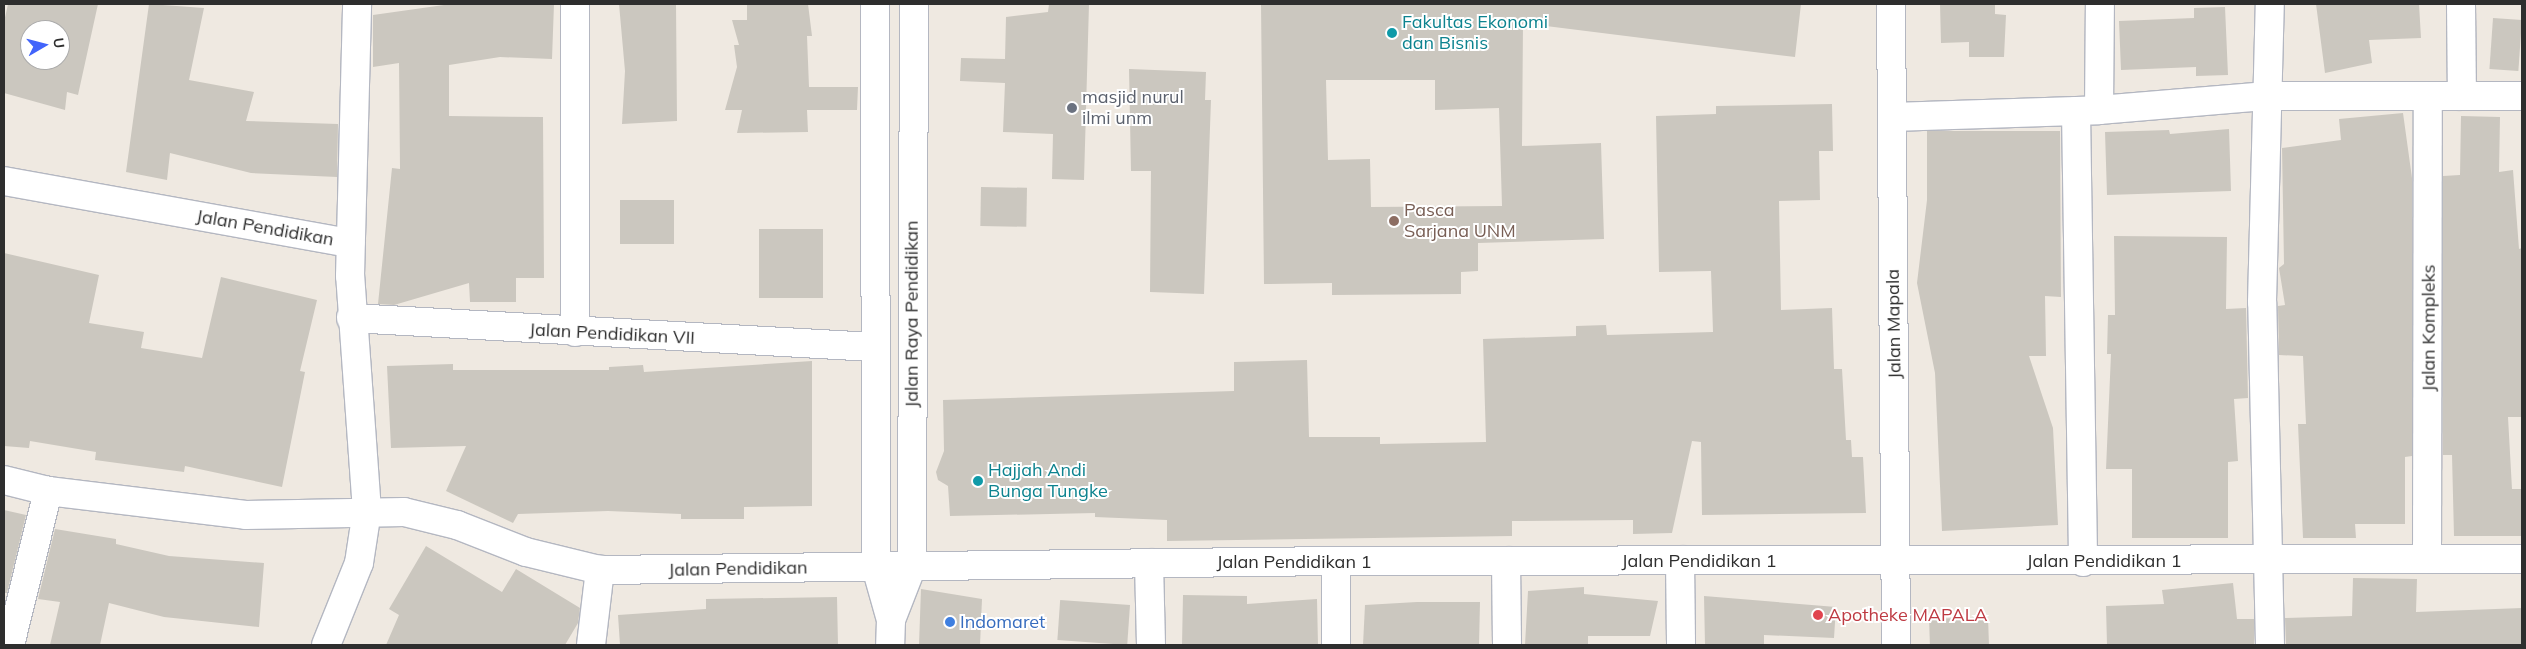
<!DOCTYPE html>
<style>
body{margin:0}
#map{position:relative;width:2526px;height:649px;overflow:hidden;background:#efe9e1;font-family:Mulish,sans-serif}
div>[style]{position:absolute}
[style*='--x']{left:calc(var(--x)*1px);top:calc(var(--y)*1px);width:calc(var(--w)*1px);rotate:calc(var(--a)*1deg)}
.building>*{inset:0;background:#cbc7bf;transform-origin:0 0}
.roads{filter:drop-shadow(1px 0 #b4b7c1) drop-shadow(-1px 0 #b4b7c1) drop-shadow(0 1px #b4b7c1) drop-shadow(0 -1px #b4b7c1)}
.minor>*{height:28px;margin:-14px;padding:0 14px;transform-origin:14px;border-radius:14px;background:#fff}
.tertiary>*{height:28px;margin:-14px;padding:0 14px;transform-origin:14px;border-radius:14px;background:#fff}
.dots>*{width:14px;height:14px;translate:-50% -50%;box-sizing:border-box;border:2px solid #fff;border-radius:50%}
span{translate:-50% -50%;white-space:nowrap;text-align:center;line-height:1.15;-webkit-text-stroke:4px #fff;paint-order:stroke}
.culture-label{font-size:18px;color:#0d838f}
.left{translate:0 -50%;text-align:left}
.worship-label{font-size:18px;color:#5b616d}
.education-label{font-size:18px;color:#785e54}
.street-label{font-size:18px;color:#2e2e2e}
.health-label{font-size:18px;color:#be3a42}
.shop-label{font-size:18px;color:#366cbe}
.frame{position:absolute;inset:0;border:5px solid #2e2e2e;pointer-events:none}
.north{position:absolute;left:20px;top:20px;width:50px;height:50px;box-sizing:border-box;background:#fff;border:1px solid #ababab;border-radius:50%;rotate:82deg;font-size:14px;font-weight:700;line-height:20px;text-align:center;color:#2e2e2e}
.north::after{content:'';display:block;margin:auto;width:18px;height:22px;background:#4264fb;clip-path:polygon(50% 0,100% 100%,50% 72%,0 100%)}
</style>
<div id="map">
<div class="building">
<i style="clip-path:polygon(evenodd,8px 4px,98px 4px,78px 95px,67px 92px,65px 110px,4px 93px,4px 22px,8px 4px,30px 30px,60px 30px,60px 60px,30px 60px,30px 30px)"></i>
<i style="clip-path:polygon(149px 4px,204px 8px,189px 80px,254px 92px,246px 121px,338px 124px,337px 177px,251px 173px,170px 153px,167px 180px,126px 172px)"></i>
<i style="clip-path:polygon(451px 4px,554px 4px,552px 59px,500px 57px,449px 65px,449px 116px,543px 117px,544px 278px,516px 278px,516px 302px,470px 302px,469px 283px,394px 305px,378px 304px,392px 168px,400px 169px,399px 63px,373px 67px,373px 15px)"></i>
<i style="clip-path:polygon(619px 4px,676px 4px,677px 121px,622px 124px,625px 71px)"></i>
<i style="clip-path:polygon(747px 4px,808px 4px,812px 36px,807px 36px,809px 87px,858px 87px,857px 110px,807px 110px,808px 132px,737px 133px,742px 110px,725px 110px,737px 67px,734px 45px,739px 45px,732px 20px,747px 20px)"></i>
<i style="clip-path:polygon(1049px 4px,1089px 4px,1084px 180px,1052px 179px,1053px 134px,1003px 132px,1005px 83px,960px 81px,961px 58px,1005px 59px,1006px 17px,1048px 12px)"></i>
<i style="clip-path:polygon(evenodd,1261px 4px,1801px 4px,1795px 57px,1523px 23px,1522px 146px,1601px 143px,1604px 239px,1478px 243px,1478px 271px,1461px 272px,1461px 294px,1332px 295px,1332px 283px,1264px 284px,1261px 4px,1326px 80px,1435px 80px,1435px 110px,1499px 108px,1502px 206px,1371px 207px,1370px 159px,1328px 160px,1326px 80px)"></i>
<i style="clip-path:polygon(1940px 4px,1995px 4px,1995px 14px,2006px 15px,2004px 57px,1969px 57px,1969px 42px,1941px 43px)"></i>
<i style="clip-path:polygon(2316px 4px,2419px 4px,2421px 38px,2369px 40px,2372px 63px,2325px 73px)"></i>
<i style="clip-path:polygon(2225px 7px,2228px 75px,2196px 76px,2196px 67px,2121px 70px,2119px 21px,2194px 18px,2194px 8px)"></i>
<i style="left:2493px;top:18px;width:29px;height:51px;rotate:4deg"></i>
<i style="clip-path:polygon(1129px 69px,1206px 72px,1205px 100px,1211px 100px,1204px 294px,1150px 292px,1151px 171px,1131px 171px)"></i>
<i style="clip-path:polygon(1832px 104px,1833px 151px,1819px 151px,1820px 200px,1779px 201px,1781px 310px,1832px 308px,1834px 369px,1842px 369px,1846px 440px,1851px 440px,1852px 457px,1863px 457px,1866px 513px,1702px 515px,1701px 442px,1692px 441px,1672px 533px,1633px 534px,1633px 520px,1512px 521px,1512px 536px,1167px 541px,1167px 520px,1095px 517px,1095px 513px,950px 516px,948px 486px,938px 480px,936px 472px,944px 451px,943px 400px,1234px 391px,1234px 362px,1307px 360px,1309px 437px,1380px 437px,1380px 444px,1486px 442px,1483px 339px,1576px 336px,1576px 326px,1606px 325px,1607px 335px,1713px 332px,1711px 271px,1659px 272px,1656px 116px,1716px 114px,1716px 106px)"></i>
<i style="clip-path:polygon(2403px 113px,2412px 178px,2412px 456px,2405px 457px,2405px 524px,2355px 524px,2356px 538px,2303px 538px,2298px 424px,2306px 424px,2303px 356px,2279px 355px,2278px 306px,2285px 305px,2279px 268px,2284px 264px,2282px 148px,2341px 140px,2339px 119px)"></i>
<i style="clip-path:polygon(2461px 116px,2500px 117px,2499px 172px,2513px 170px,2519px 249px,2522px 248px,2522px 417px,2508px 417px,2512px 489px,2522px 489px,2522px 536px,2454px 536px,2452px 455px,2443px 455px,2443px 176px,2460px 175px)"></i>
<i style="clip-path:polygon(2229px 129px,2231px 191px,2107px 195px,2105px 132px,2169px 130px,2170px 134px)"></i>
<i style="clip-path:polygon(1927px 131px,2060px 131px,2061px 297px,2045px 296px,2046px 356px,2029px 356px,2053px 428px,2058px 525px,1942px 531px,1935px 373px,1917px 283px,1927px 200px)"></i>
<i style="left:981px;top:187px;width:46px;height:39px;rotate:1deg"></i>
<i style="left:620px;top:200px;width:54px;height:44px"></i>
<i style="left:823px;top:229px;width:69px;height:64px;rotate:90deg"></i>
<i style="clip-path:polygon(2114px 236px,2227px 237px,2226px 309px,2246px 308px,2248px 398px,2234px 399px,2238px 461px,2228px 462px,2228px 538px,2132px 538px,2132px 469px,2106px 469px,2111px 354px,2107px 354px,2108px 315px,2115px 315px)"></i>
<i style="clip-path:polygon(4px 253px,99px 275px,89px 323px,144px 332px,141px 348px,202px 358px,221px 277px,317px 300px,300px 371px,305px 372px,282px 487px,185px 466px,184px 472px,95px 460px,96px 452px,30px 441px,29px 448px,4px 446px)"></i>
<i style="clip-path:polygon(812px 361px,812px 506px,744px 507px,744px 519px,681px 519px,681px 514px,608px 511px,518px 514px,513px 523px,446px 491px,466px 446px,391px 448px,387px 366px,453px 364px,453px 370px,609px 370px,609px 367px,643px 365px,644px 372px)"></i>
<i style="clip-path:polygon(4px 510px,26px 515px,7px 593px,4px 593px)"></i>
<i style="clip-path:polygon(55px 529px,116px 539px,116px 544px,169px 556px,264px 563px,259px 627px,164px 617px,109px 603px,100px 645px,50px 645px,60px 602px,38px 599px)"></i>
<i style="clip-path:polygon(426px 546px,502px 592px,516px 569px,580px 608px,578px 623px,565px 645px,386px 645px,399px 615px,389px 609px)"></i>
<i style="clip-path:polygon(2353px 578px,2417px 579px,2416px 612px,2522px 608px,2522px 645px,2286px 645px,2285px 618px,2352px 616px)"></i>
<i style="clip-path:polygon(2233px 583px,2237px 619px,2254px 619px,2254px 645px,2107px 645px,2106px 606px,2164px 604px,2162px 590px)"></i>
<i style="clip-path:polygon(1584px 587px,1584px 594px,1658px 601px,1650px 636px,1588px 636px,1588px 645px,1525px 645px,1528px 591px)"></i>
<i style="clip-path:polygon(921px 589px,982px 599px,980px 645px,919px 645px)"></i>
<i style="clip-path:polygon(1183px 595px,1247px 596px,1247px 604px,1317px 599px,1318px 645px,1182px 645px)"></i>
<i style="clip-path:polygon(1704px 596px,1836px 607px,1834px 638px,1764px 635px,1764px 645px,1705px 645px)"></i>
<i style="clip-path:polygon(837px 597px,838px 645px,620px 645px,618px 615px,706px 609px,706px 599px)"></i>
<i style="clip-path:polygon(1417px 602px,1480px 602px,1479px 645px,1363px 645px,1365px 605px)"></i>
<i style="left:1130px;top:605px;width:40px;height:70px;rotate:94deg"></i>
<i style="left:1988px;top:617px;width:28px;height:59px;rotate:88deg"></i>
</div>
<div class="roads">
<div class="minor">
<i style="--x:575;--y:4;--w:328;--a:90"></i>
<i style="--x:1891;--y:4;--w:641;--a:89.55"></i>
<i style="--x:2461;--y:4;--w:92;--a:89.4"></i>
<i style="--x:2099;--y:110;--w:106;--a:-89.5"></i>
<i style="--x:2076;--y:111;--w:451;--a:89.1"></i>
<i style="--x:1892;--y:117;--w:207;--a:-1.9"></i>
<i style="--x:2099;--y:110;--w:169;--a:-4.8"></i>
<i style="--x:2267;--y:96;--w:255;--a:0"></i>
<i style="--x:4;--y:181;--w:352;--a:10.2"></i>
<i style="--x:351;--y:318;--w:523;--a:3.18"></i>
<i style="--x:4;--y:480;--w:45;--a:14"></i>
<i style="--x:48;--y:491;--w:199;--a:6.9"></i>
<i style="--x:246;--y:515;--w:158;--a:-1.1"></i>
<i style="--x:404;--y:512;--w:55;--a:13.8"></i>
<i style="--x:457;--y:525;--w:74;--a:21.4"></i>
<i style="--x:526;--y:552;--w:76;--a:13.7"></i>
<i style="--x:600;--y:570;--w:736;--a:-0.7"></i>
<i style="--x:1336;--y:561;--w:1186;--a:-0.1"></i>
<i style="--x:2427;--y:559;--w:462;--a:-89.9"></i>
<i style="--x:1680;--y:560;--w:85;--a:89.3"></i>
<i style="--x:1506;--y:561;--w:84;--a:89.3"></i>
<i style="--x:1149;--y:563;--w:82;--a:88.6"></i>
<i style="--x:10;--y:645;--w:159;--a:-76.1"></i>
<i style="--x:326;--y:645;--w:88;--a:-68.1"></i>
<i style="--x:359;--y:563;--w:53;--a:-81.3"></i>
<i style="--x:367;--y:511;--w:236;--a:-94.1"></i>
<i style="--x:350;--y:276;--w:272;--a:-88.5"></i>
<i style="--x:591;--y:645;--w:76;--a:-83.2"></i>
<i style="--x:1336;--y:645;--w:84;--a:-90"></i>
<i style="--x:2270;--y:645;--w:343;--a:-91.3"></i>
<i style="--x:2262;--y:302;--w:298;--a:-88.5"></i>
</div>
<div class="tertiary">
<i style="--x:875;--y:4;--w:563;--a:89.9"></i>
<i style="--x:876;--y:567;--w:55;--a:74.2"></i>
<i style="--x:891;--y:620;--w:25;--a:92"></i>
<i style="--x:891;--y:620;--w:58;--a:-68.7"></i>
<i style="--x:912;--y:566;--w:562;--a:-89.8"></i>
</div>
</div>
<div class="dots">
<i style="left:1392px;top:33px;background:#0f9aa8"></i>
<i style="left:1072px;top:108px;background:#6b7280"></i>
<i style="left:1394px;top:221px;background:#8d6e63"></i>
<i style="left:978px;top:481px;background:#0f9aa8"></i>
<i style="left:1818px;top:615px;background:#e0444e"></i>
<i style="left:950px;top:622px;background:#3f7fe0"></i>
</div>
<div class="culture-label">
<span class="left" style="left:1402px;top:33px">Fakultas Ekonomi<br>dan Bisnis</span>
<span class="left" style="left:988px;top:481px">Hajjah Andi<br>Bunga Tungke</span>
</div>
<div class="worship-label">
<span class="left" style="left:1082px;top:108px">masjid nurul<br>ilmi unm</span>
</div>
<div class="education-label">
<span class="left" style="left:1404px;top:221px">Pasca<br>Sarjana UNM</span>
</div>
<div class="street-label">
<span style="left:265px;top:228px;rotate:10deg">Jalan Pendidikan</span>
<span style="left:912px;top:314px;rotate:-90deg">Jalan Raya Pendidikan</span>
<span style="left:1894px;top:324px;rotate:-91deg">Jalan Mapala</span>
<span style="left:2429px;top:328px;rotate:-90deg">Jalan Kompleks</span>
<span style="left:612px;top:334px;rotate:3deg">Jalan Pendidikan VII</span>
<span style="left:1699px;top:561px">Jalan Pendidikan 1</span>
<span style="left:2104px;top:561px">Jalan Pendidikan 1</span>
<span style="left:1294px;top:562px">Jalan Pendidikan 1</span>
<span style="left:738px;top:569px;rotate:-1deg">Jalan Pendidikan</span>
</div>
<div class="health-label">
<span class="left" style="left:1828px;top:615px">Apotheke MAPALA</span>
</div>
<div class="shop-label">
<span class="left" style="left:960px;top:622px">Indomaret</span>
</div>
<div class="frame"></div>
<div class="north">U</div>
</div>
